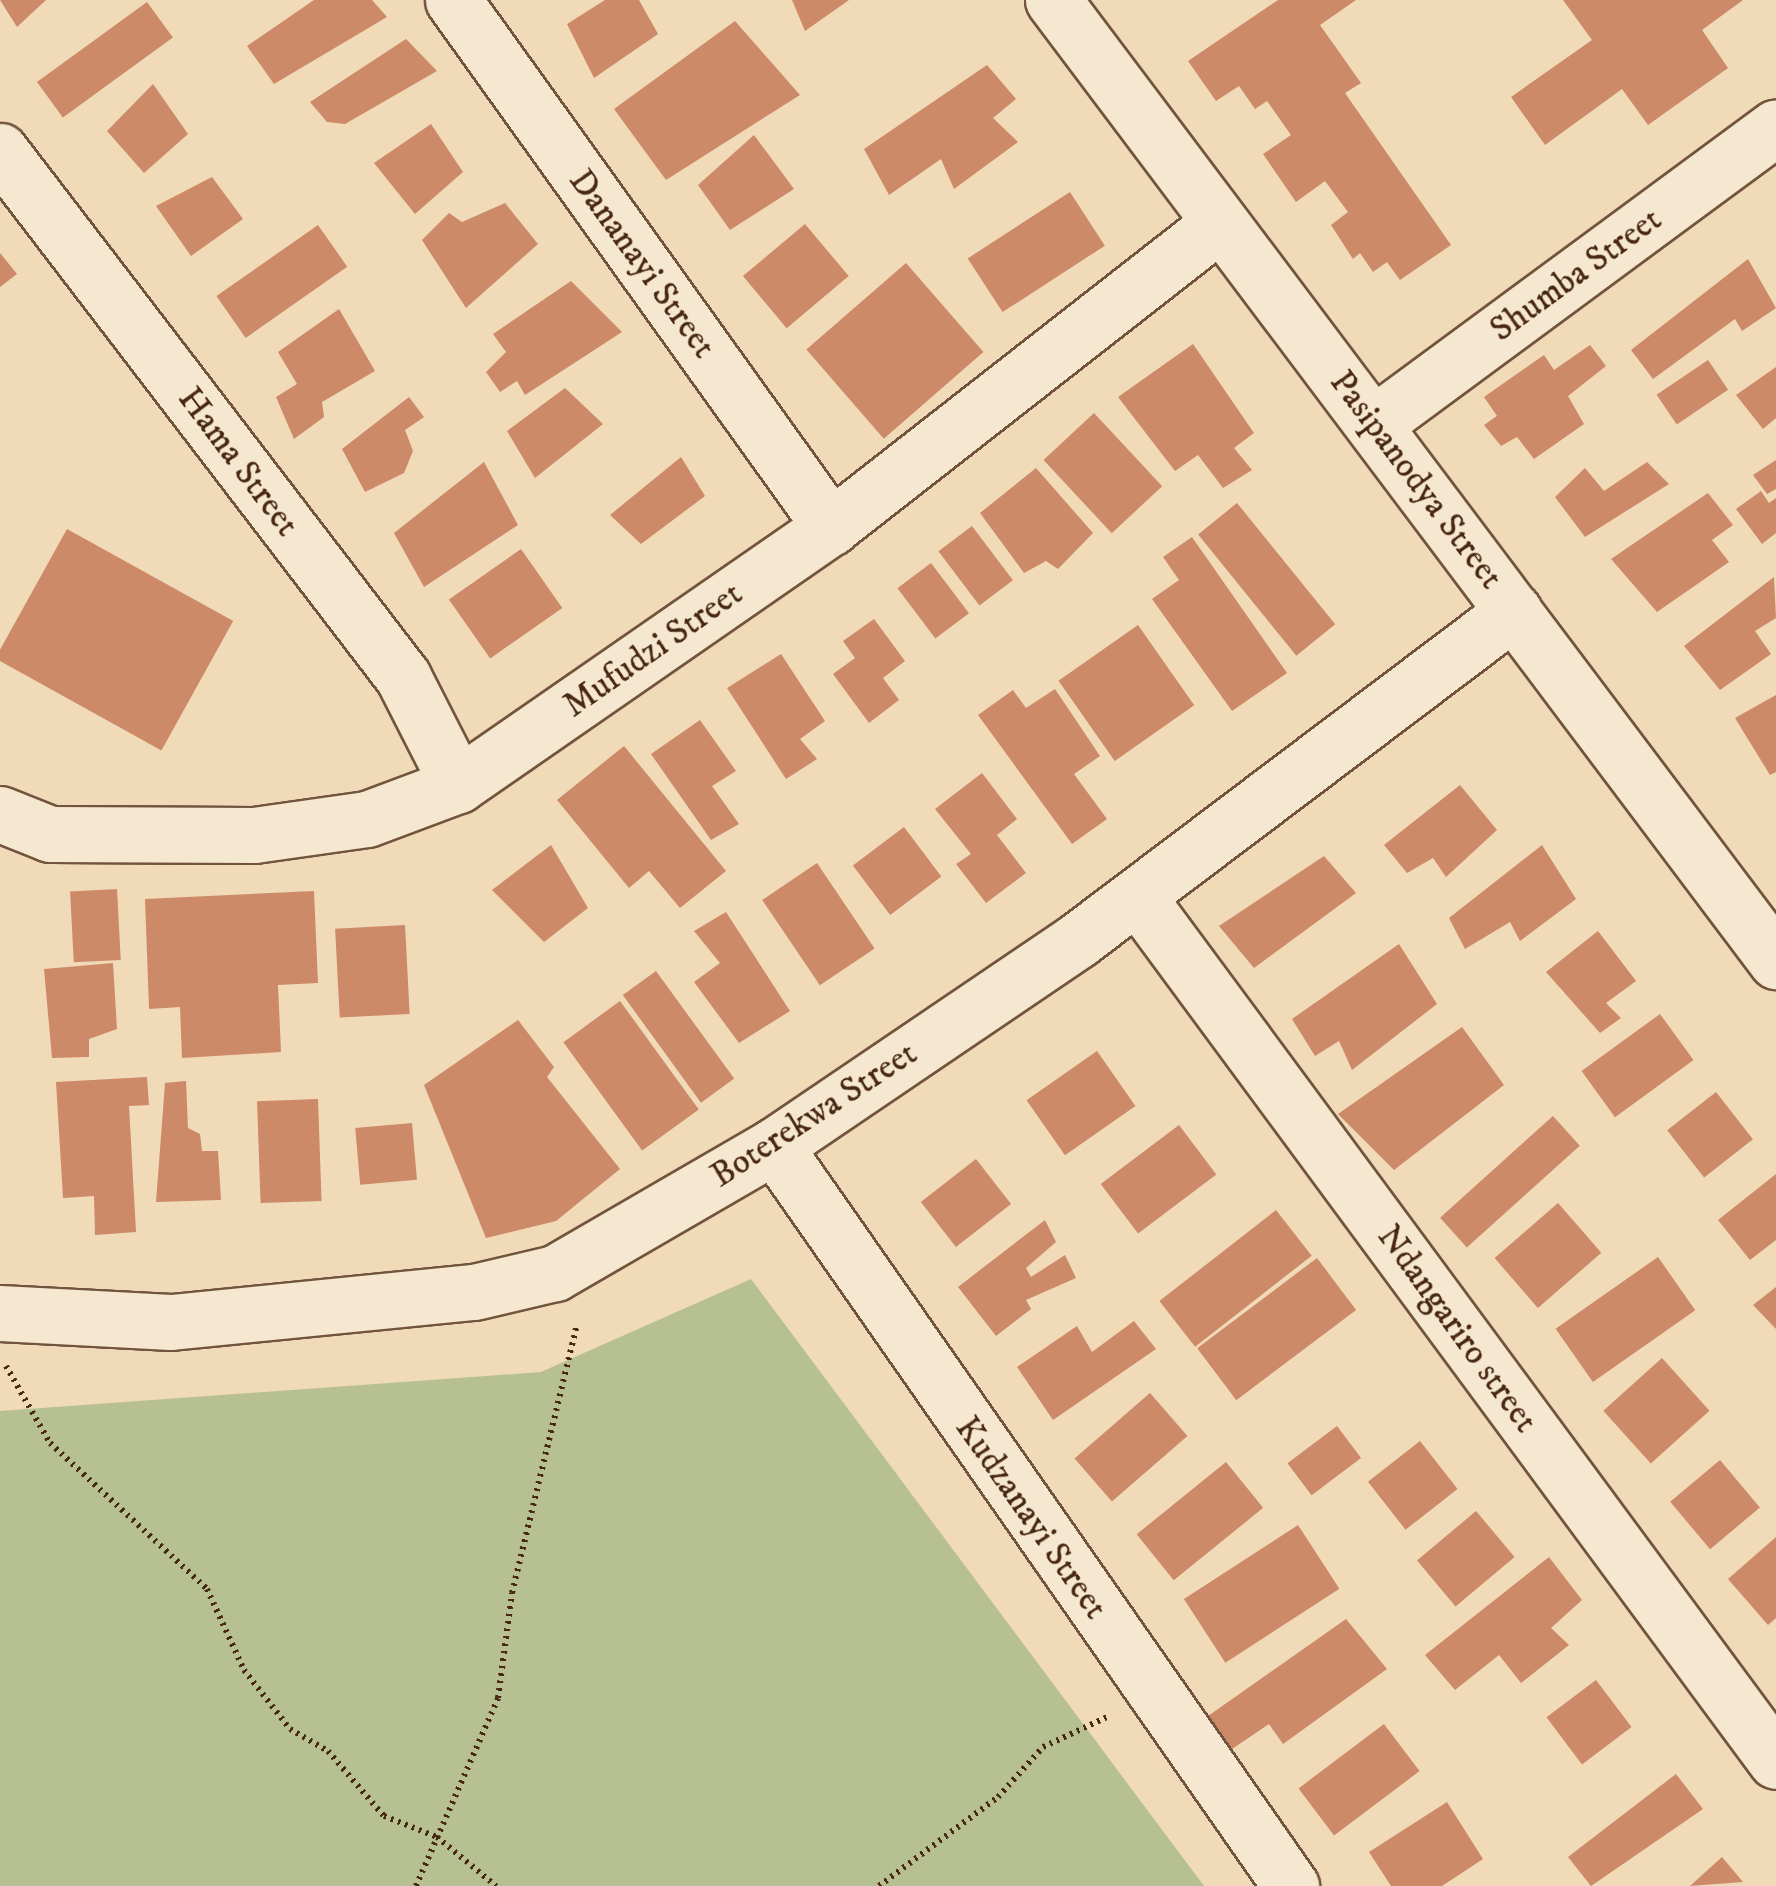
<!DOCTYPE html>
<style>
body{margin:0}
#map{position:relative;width:1776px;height:1886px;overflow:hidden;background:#f0dab7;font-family:"IM FELL DW Pica",serif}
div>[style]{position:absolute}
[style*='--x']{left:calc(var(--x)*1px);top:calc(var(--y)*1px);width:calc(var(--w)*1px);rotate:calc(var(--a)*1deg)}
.green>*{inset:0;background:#b7c090}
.building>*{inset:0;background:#cc8a69;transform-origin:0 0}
.path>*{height:6px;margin-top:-3px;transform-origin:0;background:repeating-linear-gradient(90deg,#482715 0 2.5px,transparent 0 7.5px)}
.roads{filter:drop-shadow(2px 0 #72543e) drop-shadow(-2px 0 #72543e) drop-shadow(0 2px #72543e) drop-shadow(0 -2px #72543e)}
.minor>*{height:55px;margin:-27.5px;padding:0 27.5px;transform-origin:27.5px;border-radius:27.5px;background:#f5e7d0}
span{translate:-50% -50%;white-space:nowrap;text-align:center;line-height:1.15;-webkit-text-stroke:8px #f5e7d0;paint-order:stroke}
.street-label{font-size:35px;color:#482715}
</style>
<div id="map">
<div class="green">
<i style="clip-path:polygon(751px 1279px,1204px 1886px,0 1886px,0 1411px,541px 1372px)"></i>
</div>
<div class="building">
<i style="clip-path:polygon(0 0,46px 0,17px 27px)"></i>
<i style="clip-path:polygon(314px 0,372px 0,387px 17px,274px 84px,247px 46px)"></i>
<i style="clip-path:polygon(605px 0,639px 0,658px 34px,594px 78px,567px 24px)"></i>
<i style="clip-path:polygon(792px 0,849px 0,805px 31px)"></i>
<i style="clip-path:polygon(1278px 0,1356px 0,1320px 25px,1361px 83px,1345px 93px,1451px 245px,1400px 280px,1387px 262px,1373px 272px,1360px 253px,1353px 259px,1331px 225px,1348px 212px,1325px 181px,1296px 202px,1263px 154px,1291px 135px,1267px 101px,1255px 109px,1239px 86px,1216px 101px,1188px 61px)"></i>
<i style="clip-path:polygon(1563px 0,1743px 0,1702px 30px,1728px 68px,1648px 125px,1622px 89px,1545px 145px,1511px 97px,1592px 40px)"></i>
<i style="left:147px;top:2px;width:44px;height:136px;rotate:54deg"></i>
<i style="clip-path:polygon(735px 21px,800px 95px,666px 180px,614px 109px)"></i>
<i style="clip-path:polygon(406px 39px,437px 71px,345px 124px,327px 122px,310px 102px)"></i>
<i style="clip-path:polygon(987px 65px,1016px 99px,993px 118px,1018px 142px,954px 189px,941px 159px,889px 195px,864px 149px)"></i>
<i style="clip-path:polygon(153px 84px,188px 134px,144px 173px,107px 131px)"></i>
<i style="clip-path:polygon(431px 124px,463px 172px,415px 214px,374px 163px)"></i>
<i style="clip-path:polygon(754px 135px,794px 189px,730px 230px,698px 185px)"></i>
<i style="clip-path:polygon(212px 177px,243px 219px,191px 256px,156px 206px)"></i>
<i style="left:1070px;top:192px;width:64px;height:122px;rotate:57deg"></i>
<i style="clip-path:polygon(505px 203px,538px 244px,466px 308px,422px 240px,449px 213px,462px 222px)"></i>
<i style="left:805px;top:224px;width:68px;height:81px;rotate:50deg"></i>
<i style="left:318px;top:225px;width:51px;height:124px;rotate:55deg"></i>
<i style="clip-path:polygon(0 253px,17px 274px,0 287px)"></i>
<i style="clip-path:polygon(1748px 259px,1776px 308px,1742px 331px,1735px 319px,1653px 379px,1631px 350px)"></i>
<i style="left:906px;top:263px;width:118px;height:132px;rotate:49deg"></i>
<i style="clip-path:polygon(571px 281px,622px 332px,525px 395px,517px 381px,500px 392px,486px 372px,506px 352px,493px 334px)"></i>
<i style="clip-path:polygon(339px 309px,375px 371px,322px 402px,324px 417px,294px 439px,276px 397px,297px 384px,278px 352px)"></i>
<i style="clip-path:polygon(1193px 344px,1254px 433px,1234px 448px,1252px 470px,1223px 488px,1198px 455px,1175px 471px,1118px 397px)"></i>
<i style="clip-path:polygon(1590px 345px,1606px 366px,1568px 396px,1584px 424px,1534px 459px,1517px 437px,1501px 446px,1484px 425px,1497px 416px,1484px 397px,1544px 355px,1554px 370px)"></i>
<i style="left:1708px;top:360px;width:36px;height:62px;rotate:56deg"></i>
<i style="clip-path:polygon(1776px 367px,1776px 418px,1763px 429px,1736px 395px)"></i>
<i style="clip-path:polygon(565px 388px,603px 424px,535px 478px,507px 431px)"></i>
<i style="clip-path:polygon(409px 397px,424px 417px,405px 430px,413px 451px,404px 473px,365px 492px,342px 449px)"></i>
<i style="left:1094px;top:413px;width:100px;height:69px;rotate:47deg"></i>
<i style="clip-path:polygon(681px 457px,705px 496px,641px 544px,610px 515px)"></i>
<i style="clip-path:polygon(1776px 460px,1776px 489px,1767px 494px,1753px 475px)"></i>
<i style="clip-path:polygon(484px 462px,518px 525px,424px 587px,394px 533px)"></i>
<i style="clip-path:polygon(1647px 462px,1669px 484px,1585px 537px,1555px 497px,1585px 468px,1604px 491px)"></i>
<i style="clip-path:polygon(1036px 468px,1093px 533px,1058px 569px,1046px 561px,1024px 573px,980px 513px)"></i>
<i style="clip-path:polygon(1761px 491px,1769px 503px,1776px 498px,1776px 533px,1762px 544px,1736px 509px)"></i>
<i style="clip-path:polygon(1708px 493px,1733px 525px,1712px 540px,1729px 562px,1657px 612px,1611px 559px)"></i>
<i style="left:1237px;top:503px;width:156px;height:50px;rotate:51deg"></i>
<i style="left:972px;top:526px;width:68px;height:42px;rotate:53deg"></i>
<i style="left:67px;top:529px;width:190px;height:148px;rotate:29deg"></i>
<i style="clip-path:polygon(1192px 537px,1287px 673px,1232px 711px,1152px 599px,1179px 580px,1163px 557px)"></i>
<i style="left:521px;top:549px;width:72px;height:88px;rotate:55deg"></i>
<i style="left:931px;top:563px;width:63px;height:42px;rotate:53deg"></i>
<i style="clip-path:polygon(1774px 577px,1776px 618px,1755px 631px,1771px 654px,1720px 690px,1684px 646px)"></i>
<i style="clip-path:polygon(874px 619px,905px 661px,883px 678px,899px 700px,869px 723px,833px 674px,855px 658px,843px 641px)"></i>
<i style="left:1138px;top:625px;width:98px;height:97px;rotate:55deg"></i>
<i style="clip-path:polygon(781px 654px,825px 721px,800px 739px,817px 759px,786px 779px,727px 688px)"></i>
<i style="clip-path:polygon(1055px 689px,1100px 756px,1074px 774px,1107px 819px,1072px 844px,978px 715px,1013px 690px,1026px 708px)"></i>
<i style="clip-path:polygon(1776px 695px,1776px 772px,1770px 775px,1735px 718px)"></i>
<i style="clip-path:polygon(700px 720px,736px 771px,712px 786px,739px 824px,711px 840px,651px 754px)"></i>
<i style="clip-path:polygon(624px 746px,726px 871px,680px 908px,649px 871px,629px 888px,557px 800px)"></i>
<i style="clip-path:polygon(982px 773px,1017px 819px,997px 835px,1026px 873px,986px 903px,956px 864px,971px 854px,935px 809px)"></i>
<i style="clip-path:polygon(1460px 785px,1497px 830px,1446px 877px,1433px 858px,1407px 873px,1384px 845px)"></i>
<i style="left:904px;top:827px;width:62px;height:64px;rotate:53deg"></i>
<i style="clip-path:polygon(551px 845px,588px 908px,544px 942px,492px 890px)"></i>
<i style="clip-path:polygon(1542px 845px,1576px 899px,1520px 941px,1510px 922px,1465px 949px,1449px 918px)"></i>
<i style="clip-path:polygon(1324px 856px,1356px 893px,1254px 968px,1219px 926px)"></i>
<i style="left:817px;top:863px;width:103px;height:66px;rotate:56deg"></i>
<i style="left:117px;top:889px;width:71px;height:47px;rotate:87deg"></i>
<i style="clip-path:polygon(314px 891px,318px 983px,278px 985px,281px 1052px,182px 1058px,180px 1007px,149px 1009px,145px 899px)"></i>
<i style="clip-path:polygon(726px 912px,790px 1011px,739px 1043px,694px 982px,720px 963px,694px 931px)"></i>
<i style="left:405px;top:925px;width:89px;height:70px;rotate:87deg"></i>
<i style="clip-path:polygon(1598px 931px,1636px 981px,1606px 1003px,1621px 1018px,1600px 1033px,1546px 972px)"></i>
<i style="clip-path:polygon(1399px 944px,1437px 1004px,1352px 1070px,1339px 1041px,1315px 1056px,1292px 1019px)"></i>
<i style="clip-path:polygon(113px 963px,117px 1029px,89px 1039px,89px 1057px,52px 1058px,44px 969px)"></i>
<i style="left:656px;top:971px;width:133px;height:41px;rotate:54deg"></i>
<i style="left:620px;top:1001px;width:134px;height:70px;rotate:54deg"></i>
<i style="left:1660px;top:1014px;width:57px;height:97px;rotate:54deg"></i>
<i style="clip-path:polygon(518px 1020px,554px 1067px,547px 1077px,620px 1169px,556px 1221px,486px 1238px,424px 1085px)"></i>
<i style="clip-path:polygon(1462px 1027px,1504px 1085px,1394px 1170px,1338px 1114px)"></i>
<i style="left:1097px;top:1051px;width:67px;height:86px;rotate:55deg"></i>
<i style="clip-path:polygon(147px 1077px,149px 1105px,129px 1106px,136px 1232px,95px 1235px,94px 1196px,63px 1198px,56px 1082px)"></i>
<i style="clip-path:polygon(186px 1081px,188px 1128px,200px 1134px,202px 1151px,218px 1151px,221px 1200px,156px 1202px,165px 1083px)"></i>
<i style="left:1716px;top:1092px;width:60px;height:62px;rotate:52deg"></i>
<i style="left:318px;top:1099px;width:102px;height:61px;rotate:88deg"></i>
<i style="left:1553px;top:1116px;width:40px;height:152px;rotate:48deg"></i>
<i style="left:412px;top:1123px;width:57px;height:57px;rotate:85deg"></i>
<i style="left:1179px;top:1125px;width:62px;height:98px;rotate:53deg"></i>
<i style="left:976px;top:1159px;width:57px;height:70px;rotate:52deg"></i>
<i style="clip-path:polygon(1776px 1174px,1776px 1240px,1750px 1260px,1718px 1220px)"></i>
<i style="left:1558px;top:1203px;width:66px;height:84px;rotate:49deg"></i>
<i style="left:1276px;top:1210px;width:58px;height:148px;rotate:52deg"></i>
<i style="clip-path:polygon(1045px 1220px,1056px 1242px,1026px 1268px,1031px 1277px,1065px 1255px,1076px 1278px,1026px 1300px,1031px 1309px,996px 1336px,958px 1287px)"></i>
<i style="left:1658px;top:1257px;width:65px;height:125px;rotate:55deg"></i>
<i style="left:1317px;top:1258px;width:65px;height:150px;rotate:53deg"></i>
<i style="clip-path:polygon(1776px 1287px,1776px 1329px,1753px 1305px)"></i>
<i style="clip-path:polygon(1134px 1321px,1156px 1349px,1053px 1420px,1017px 1367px,1077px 1326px,1092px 1352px)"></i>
<i style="left:1662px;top:1358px;width:71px;height:79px;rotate:48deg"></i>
<i style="left:1150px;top:1393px;width:57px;height:100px;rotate:49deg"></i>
<i style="left:1337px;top:1426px;width:40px;height:62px;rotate:53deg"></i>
<i style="left:1420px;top:1441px;width:61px;height:66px;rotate:52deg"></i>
<i style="left:1720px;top:1460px;width:62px;height:65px;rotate:50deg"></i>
<i style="left:1226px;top:1462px;width:59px;height:115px;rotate:51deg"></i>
<i style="left:1476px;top:1511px;width:60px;height:77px;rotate:50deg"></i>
<i style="left:1298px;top:1525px;width:76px;height:136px;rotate:57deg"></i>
<i style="clip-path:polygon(1776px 1537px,1776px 1618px,1768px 1625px,1728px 1579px)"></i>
<i style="clip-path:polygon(1549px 1557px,1582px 1600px,1551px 1628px,1569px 1645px,1521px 1683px,1499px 1655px,1455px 1690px,1425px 1655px)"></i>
<i style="clip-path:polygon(1346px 1619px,1387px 1669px,1283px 1744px,1269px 1724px,1232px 1749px,1208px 1716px)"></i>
<i style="left:1596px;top:1680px;width:59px;height:62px;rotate:53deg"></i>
<i style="left:1384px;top:1724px;width:59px;height:107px;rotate:53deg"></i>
<i style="clip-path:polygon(1676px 1774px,1703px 1809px,1591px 1886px,1568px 1857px)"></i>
<i style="clip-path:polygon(1447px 1802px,1483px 1859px,1442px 1886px,1391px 1886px,1369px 1852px)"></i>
<i style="clip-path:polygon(1722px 1857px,1743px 1882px,1690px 1886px)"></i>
</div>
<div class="path">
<i style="--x:6;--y:1366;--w:89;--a:60.3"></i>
<i style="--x:50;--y:1443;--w:214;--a:42.9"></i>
<i style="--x:207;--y:1589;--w:89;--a:65.4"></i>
<i style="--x:244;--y:1670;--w:75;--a:52.1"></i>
<i style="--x:290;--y:1729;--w:44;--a:30.1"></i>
<i style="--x:328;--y:1751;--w:86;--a:49.3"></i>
<i style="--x:384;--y:1816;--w:57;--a:21.6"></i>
<i style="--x:437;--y:1837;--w:77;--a:39.7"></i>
<i style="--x:416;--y:1886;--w:205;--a:-66.4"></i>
<i style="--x:498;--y:1698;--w:106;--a:-82.4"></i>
<i style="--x:512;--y:1593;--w:277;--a:-76.4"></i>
<i style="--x:879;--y:1886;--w:149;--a:-36.8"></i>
<i style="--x:998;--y:1797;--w:67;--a:-48"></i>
<i style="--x:1043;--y:1747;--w:71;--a:-25.1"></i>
</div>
<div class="roads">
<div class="minor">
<i style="--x:453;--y:0;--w:649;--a:54.35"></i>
<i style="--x:1053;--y:0;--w:1203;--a:53.04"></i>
<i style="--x:0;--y:151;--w:663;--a:52.54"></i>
<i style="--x:403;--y:677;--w:121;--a:63"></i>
<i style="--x:1375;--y:423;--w:498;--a:-36.4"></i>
<i style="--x:0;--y:814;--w:54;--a:21.8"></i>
<i style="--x:50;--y:834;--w:204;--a:0.3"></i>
<i style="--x:254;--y:835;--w:114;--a:-8.1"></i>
<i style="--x:367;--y:819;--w:97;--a:-20.5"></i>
<i style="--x:458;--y:785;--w:454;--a:-34.7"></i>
<i style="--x:831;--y:527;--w:491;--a:-38"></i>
<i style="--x:1137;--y:896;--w:1075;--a:53.55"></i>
<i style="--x:774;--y:1146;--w:903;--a:55.06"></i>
<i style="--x:0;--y:1313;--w:171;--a:3"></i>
<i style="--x:171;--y:1322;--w:304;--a:-5.7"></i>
<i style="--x:474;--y:1292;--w:83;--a:-13.2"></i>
<i style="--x:555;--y:1273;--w:253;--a:-30.1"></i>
<i style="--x:774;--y:1146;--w:367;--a:-34.1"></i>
<i style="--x:1078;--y:940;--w:546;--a:-37.04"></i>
</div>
</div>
<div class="street-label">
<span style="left:642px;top:264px;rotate:54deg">Dananayi Street</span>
<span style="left:1576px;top:275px;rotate:-36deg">Shumba Street</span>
<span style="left:238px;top:462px;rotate:53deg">Hama Street</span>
<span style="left:1416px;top:480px;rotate:53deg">Pasipanodya Street</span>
<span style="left:653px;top:650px;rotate:-35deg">Mufudzi Street</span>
<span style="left:814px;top:1115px;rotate:-33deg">Boterekwa Street</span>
<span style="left:1457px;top:1329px;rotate:54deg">Ndangariro street</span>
<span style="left:1031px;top:1518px;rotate:55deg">Kudzanayi Street</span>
</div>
</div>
